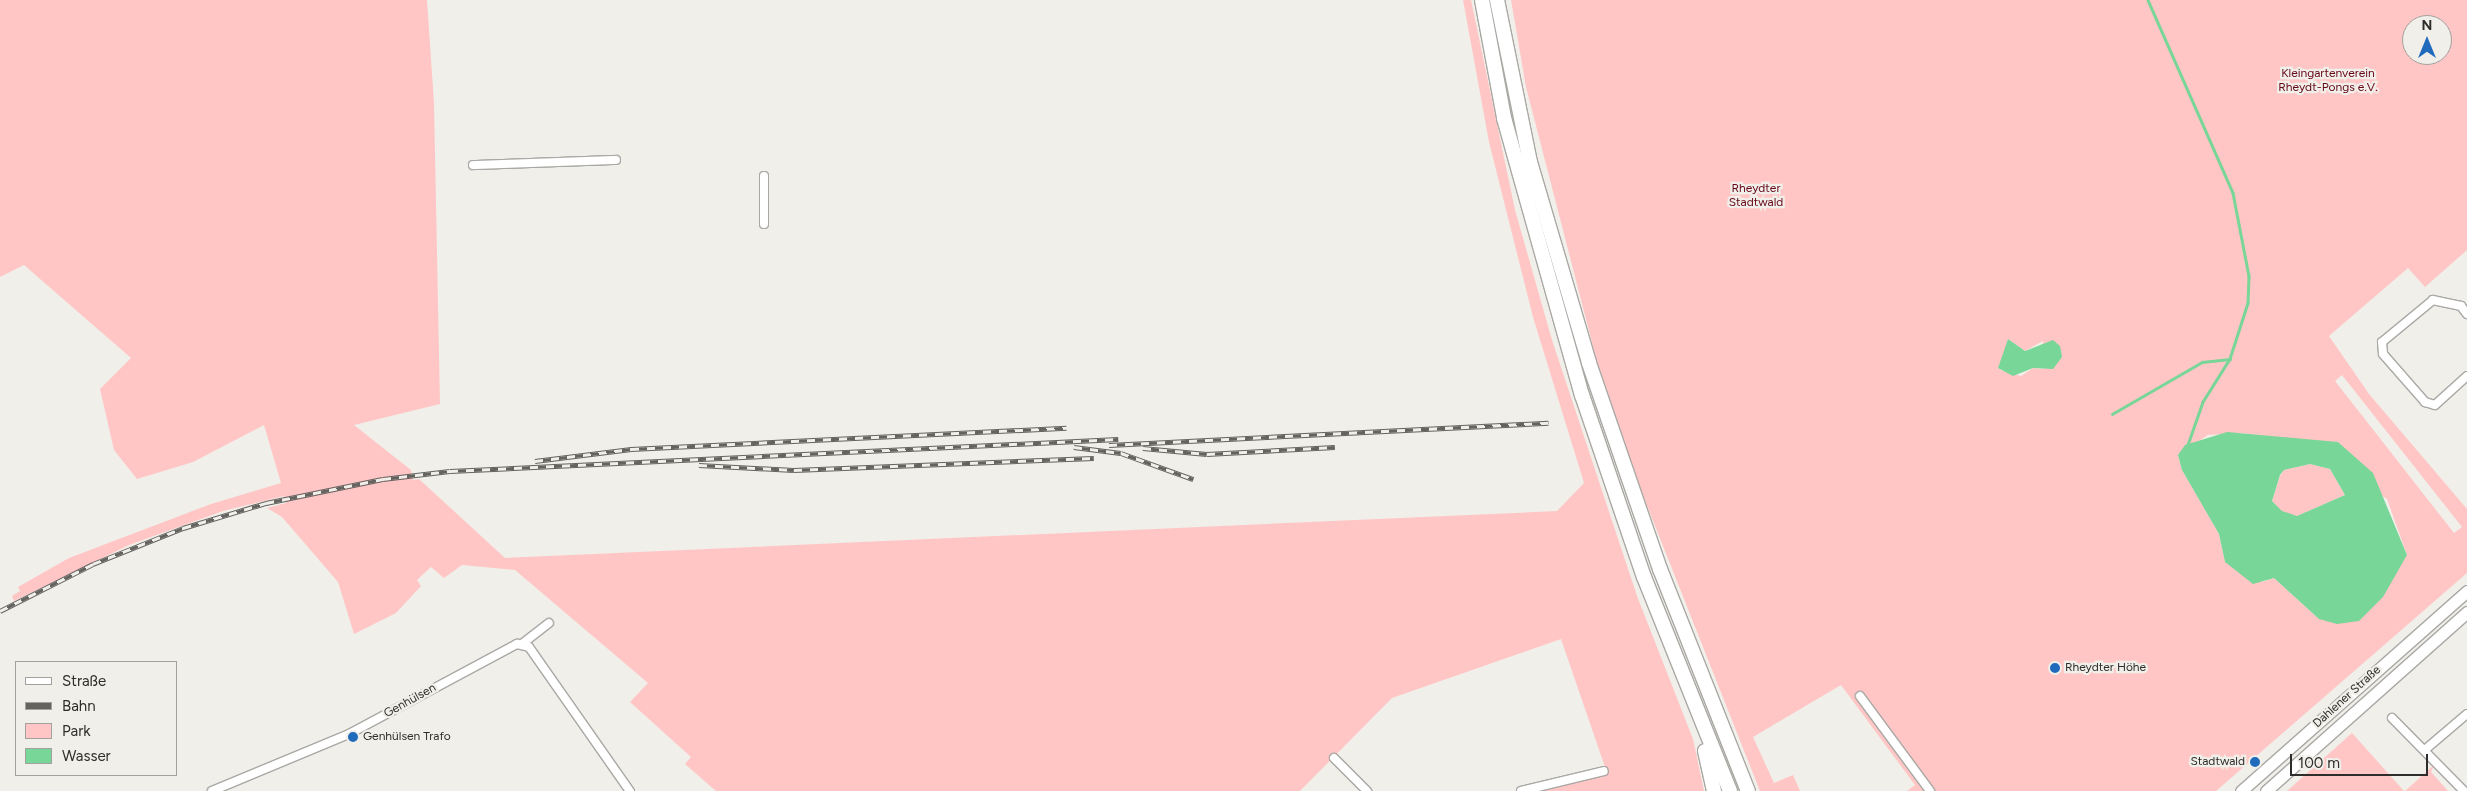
<!DOCTYPE html>
<meta charset="utf-8">
<style>
body{margin:0}
#map{position:relative;width:2467px;height:791px;overflow:hidden;background:#f0efea;font-family:Figtree,sans-serif}
div>[style]{position:absolute}
[style*='--x']{left:calc(var(--x)*1px);top:calc(var(--y)*1px);width:calc(var(--w)*1px);rotate:calc(var(--a)*1deg)}
.green>*{inset:0;background:#ffc6c5}
.water>*{inset:0;background:#78d698}
.stream>*{height:2.5px;margin:-1.25px;padding:0 1.25px;transform-origin:1.25px;border-radius:1.25px;background:#78d698}
.roads{filter:drop-shadow(1px 0 #aaa8a4) drop-shadow(-1px 0 #aaa8a4) drop-shadow(0 1px #aaa8a4) drop-shadow(0 -1px #aaa8a4)}
.minor>*{height:8px;margin:-4px;padding:0 4px;transform-origin:4px;border-radius:4px;background:#fff}
.primary>*{height:11px;margin:-5.5px;padding:0 5.5px;transform-origin:5.5px;border-radius:5.5px;background:#fff}
.motorway>*{height:14px;margin:-7px;padding:0 7px;transform-origin:7px;border-radius:7px;background:#fff}
.rail>*{height:4.5px;margin-top:-2.25px;transform-origin:0;background:repeating-linear-gradient(90deg,#f0efea 0 8px,#646360 0 16px);box-sizing:border-box;border-block:1px solid #646360}
.dots>*{width:14px;height:14px;translate:-50% -50%;box-sizing:border-box;border:2px solid #f0efea;border-radius:50%}
span{translate:-50% -50%;white-space:nowrap;text-align:center;line-height:1.15;-webkit-text-stroke:4.5px #f0efea;paint-order:stroke}
.park-label{font-size:12px;color:#660717}
.poi-label{font-size:12px;color:#2e2d2b}
.left{translate:0 -50%;text-align:left}
.right{translate:-100% -50%;text-align:right}
.street-label{font-size:12px;color:#2e2d2b}
.legend{position:absolute;left:15px;top:661px;width:162px;height:115px;box-sizing:border-box;background:#f0efea;border:1px solid #a2a19e;margin:0;padding:6px 9px;list-style:none;font-size:15px;color:#2e2d2b}
.legend li{display:flex;align-items:center;gap:10px;height:25px}
.legend b{width:25px;border:1px solid #a2a19e}
.north{position:absolute;left:2402px;top:15px;width:50px;height:50px;box-sizing:border-box;background:#f0efea;border:1px solid #a2a19e;border-radius:50%;rotate:0deg;font-size:14px;font-weight:700;line-height:20px;text-align:center;color:#2e2d2b}
.north::after{content:'';display:block;margin:auto;width:18px;height:22px;background:#206bbb;clip-path:polygon(50% 0,100% 100%,50% 72%,0 100%)}
.scale{position:absolute;left:2290px;top:754px;width:138px;height:22px;box-sizing:border-box;border:2px solid #2e2d2b;border-top:0;padding-left:6px;font-size:15px;line-height:18px;white-space:nowrap;color:#2e2d2b;-webkit-text-stroke:4px #f0efea;paint-order:stroke}
</style>
<div id="map">
<div class="green">
<i style="clip-path:polygon(0 0,427px 0,434px 103px,440px 404px,354px 425px,411px 470px,413px 480px,419px 479px,505px 558px,1557px 511px,1584px 483px,1533px 317px,1489px 142px,1463px 0,1471px 0,1515px 210px,1552px 340px,1637px 596px,1693px 739px,1704px 791px,1526px 791px,1606px 770px,1561px 639px,1392px 698px,1300px 791px,716px 791px,685px 764px,691px 757px,630px 702px,648px 683px,515px 570px,462px 565px,444px 578px,431px 567px,417px 580px,421px 586px,396px 613px,354px 634px,338px 582px,282px 517px,267px 508px,286px 503px,284px 496px,223px 511px,129px 545px,14px 601px,12px 596px,20px 591px,18px 587px,69px 558px,211px 504px,281px 483px,264px 425px,193px 462px,137px 479px,114px 450px,100px 389px,131px 358px,24px 265px,0 277px)"></i>
<i style="clip-path:polygon(evenodd,1511px 0,2467px 0,2467px 250px,2425px 287px,2408px 268px,2329px 336px,2369px 394px,2467px 509px,2467px 573px,2216px 791px,1907px 791px,1915px 785px,1841px 685px,1753px 737px,1774px 783px,1793px 775px,1800px 791px,1760px 791px,1610px 412px,1526px 87px,1511px 0,2412px 25px,2442px 25px,2442px 55px,2412px 55px,2412px 25px,1511px 0,2008px 339px,2025px 351px,2043px 341px,2044px 369px,2033px 368px,2021px 376px,2000px 370px,2008px 339px,1511px 0,2342px 375px,2462px 527px,2454px 533px,2335px 381px,2342px 375px,1511px 0,2241px 433px,2292px 439px,2387px 499px,2407px 555px,2319px 619px,2274px 578px,2262px 582px,2225px 562px,2219px 534px,2182px 470px,2178px 455px,2208px 435px,2241px 433px)"></i>
<i style="clip-path:polygon(2310px 464px,2330px 469px,2345px 495px,2297px 516px,2282px 512px,2272px 501px,2280px 476px,2284px 470px)"></i>
<i style="clip-path:polygon(2352px 733px,2404px 791px,2287px 791px)"></i>
<i style="clip-path:polygon(2434px 765px,2431px 772px,2448px 791px,2405px 791px)"></i>
</div>
<div class="water">
<i style="clip-path:polygon(2008px 339px,2025px 351px,2053px 340px,2060px 346px,2062px 357px,2053px 369px,2033px 368px,2013px 376px,1998px 368px)"></i>
<i style="clip-path:polygon(evenodd,2227px 432px,2338px 442px,2373px 473px,2407px 555px,2383px 597px,2359px 621px,2337px 624px,2319px 619px,2274px 578px,2253px 584px,2225px 562px,2219px 534px,2182px 470px,2178px 455px,2185px 445px,2227px 432px,2310px 464px,2330px 469px,2345px 495px,2297px 516px,2282px 511px,2272px 501px,2280px 475px,2284px 470px,2310px 464px)"></i>
</div>
<div class="stream">
<i style="--x:2148;--y:0;--w:211;--a:66.2"></i>
<i style="--x:2233;--y:193;--w:85;--a:79.1"></i>
<i style="--x:2249;--y:276;--w:27;--a:92"></i>
<i style="--x:2248;--y:303;--w:59;--a:107.8"></i>
<i style="--x:2230;--y:359;--w:51;--a:122.1"></i>
<i style="--x:2203;--y:402;--w:46;--a:109.2"></i>
<i style="--x:2112;--y:414;--w:104;--a:-30"></i>
<i style="--x:2202;--y:362;--w:28;--a:-6"></i>
</div>
<div class="roads">
<div class="minor">
<i style="--x:473;--y:165;--w:143;--a:-2"></i>
<i style="--x:764;--y:176;--w:48;--a:90"></i>
<i style="--x:2467;--y:314;--w:10;--a:-127"></i>
<i style="--x:2461;--y:306;--w:29;--a:-168"></i>
<i style="--x:2433;--y:300;--w:66;--a:140.5"></i>
<i style="--x:2382;--y:342;--w:12;--a:85"></i>
<i style="--x:2383;--y:354;--w:64;--a:48.8"></i>
<i style="--x:2425;--y:402;--w:10;--a:17"></i>
<i style="--x:2435;--y:405;--w:43;--a:-42.2"></i>
<i style="--x:522;--y:644;--w:34;--a:-38"></i>
<i style="--x:1860;--y:696;--w:118;--a:53.6"></i>
<i style="--x:2392;--y:718;--w:103;--a:45.4"></i>
<i style="--x:2427;--y:748;--w:52;--a:-40.4"></i>
<i style="--x:1334;--y:758;--w:47;--a:45"></i>
<i style="--x:212;--y:791;--w:148;--a:-22.6"></i>
<i style="--x:349;--y:734;--w:191;--a:-28.2"></i>
<i style="--x:517;--y:644;--w:12;--a:14"></i>
<i style="--x:529;--y:647;--w:176;--a:55"></i>
<i style="--x:1521;--y:791;--w:85;--a:-13.5"></i>
</div>
<div class="primary">
<i style="--x:2241;--y:791;--w:302;--a:-41.5"></i>
<i style="--x:2266;--y:791;--w:269;--a:-41.7"></i>
</div>
<div class="motorway">
<i style="--x:1482;--y:0;--w:120;--a:79.4"></i>
<i style="--x:1504;--y:118;--w:288;--a:74.3"></i>
<i style="--x:1582;--y:395;--w:192;--a:71.2"></i>
<i style="--x:1644;--y:577;--w:231;--a:68.1"></i>
<i style="--x:1497;--y:0;--w:165;--a:78.5"></i>
<i style="--x:1530;--y:162;--w:209;--a:73.6"></i>
<i style="--x:1589;--y:363;--w:218;--a:71"></i>
<i style="--x:1660;--y:569;--w:239;--a:68.4"></i>
<i style="--x:1705;--y:751;--w:41;--a:77.3"></i>
</div>
</div>
<div class="rail">
<i style="--x:1109;--y:445;--w:440;--a:-2.9"></i>
<i style="--x:1074;--y:447;--w:47;--a:7.3"></i>
<i style="--x:1121;--y:453;--w:77;--a:19.9"></i>
<i style="--x:1143;--y:448;--w:64;--a:5.4"></i>
<i style="--x:1207;--y:454;--w:128;--a:-3.1"></i>
<i style="--x:535;--y:461;--w:97;--a:-7.1"></i>
<i style="--x:631;--y:449;--w:436;--a:-2.8"></i>
<i style="--x:699;--y:465;--w:95;--a:3"></i>
<i style="--x:794;--y:470;--w:300;--a:-2.3"></i>
<i style="--x:0;--y:611;--w:104;--a:-26.8"></i>
<i style="--x:93;--y:564;--w:97;--a:-21.8"></i>
<i style="--x:183;--y:528;--w:87;--a:-16.8"></i>
<i style="--x:266;--y:503;--w:119;--a:-11.6"></i>
<i style="--x:383;--y:479;--w:67;--a:-6.8"></i>
<i style="--x:450;--y:471;--w:669;--a:-2.74"></i>
</div>
<div class="dots">
<i style="left:2055px;top:668px;background:#206bbb"></i>
<i style="left:353px;top:737px;background:#206bbb"></i>
<i style="left:2255px;top:762px;background:#206bbb"></i>
</div>
<div class="park-label">
<span style="left:2328px;top:81px">Kleingartenverein<br>Rheydt-Pongs e.V.</span>
<span style="left:1756px;top:196px">Rheydter<br>Stadtwald</span>
</div>
<div class="poi-label">
<span class="left" style="left:2065px;top:668px">Rheydter Höhe</span>
<span class="left" style="left:363px;top:737px">Genhülsen Trafo</span>
<span class="right" style="left:2245px;top:762px">Stadtwald</span>
</div>
<div class="street-label">
<span style="left:2347px;top:697px;rotate:-42deg">Dahlener Straße</span>
<span style="left:410px;top:701px;rotate:-29deg">Genhülsen</span>
</div>
<ul class="legend">
<li><b style="height:6px;background:#fff"></b>Straße</li>
<li><b style="height:6px;background:#646360"></b>Bahn</li>
<li><b style="height:14px;background:#ffc6c5"></b>Park</li>
<li><b style="height:14px;background:#78d698"></b>Wasser</li>
</ul>
<div class="north">N</div>
<div class="scale">100 m</div>
</div>
